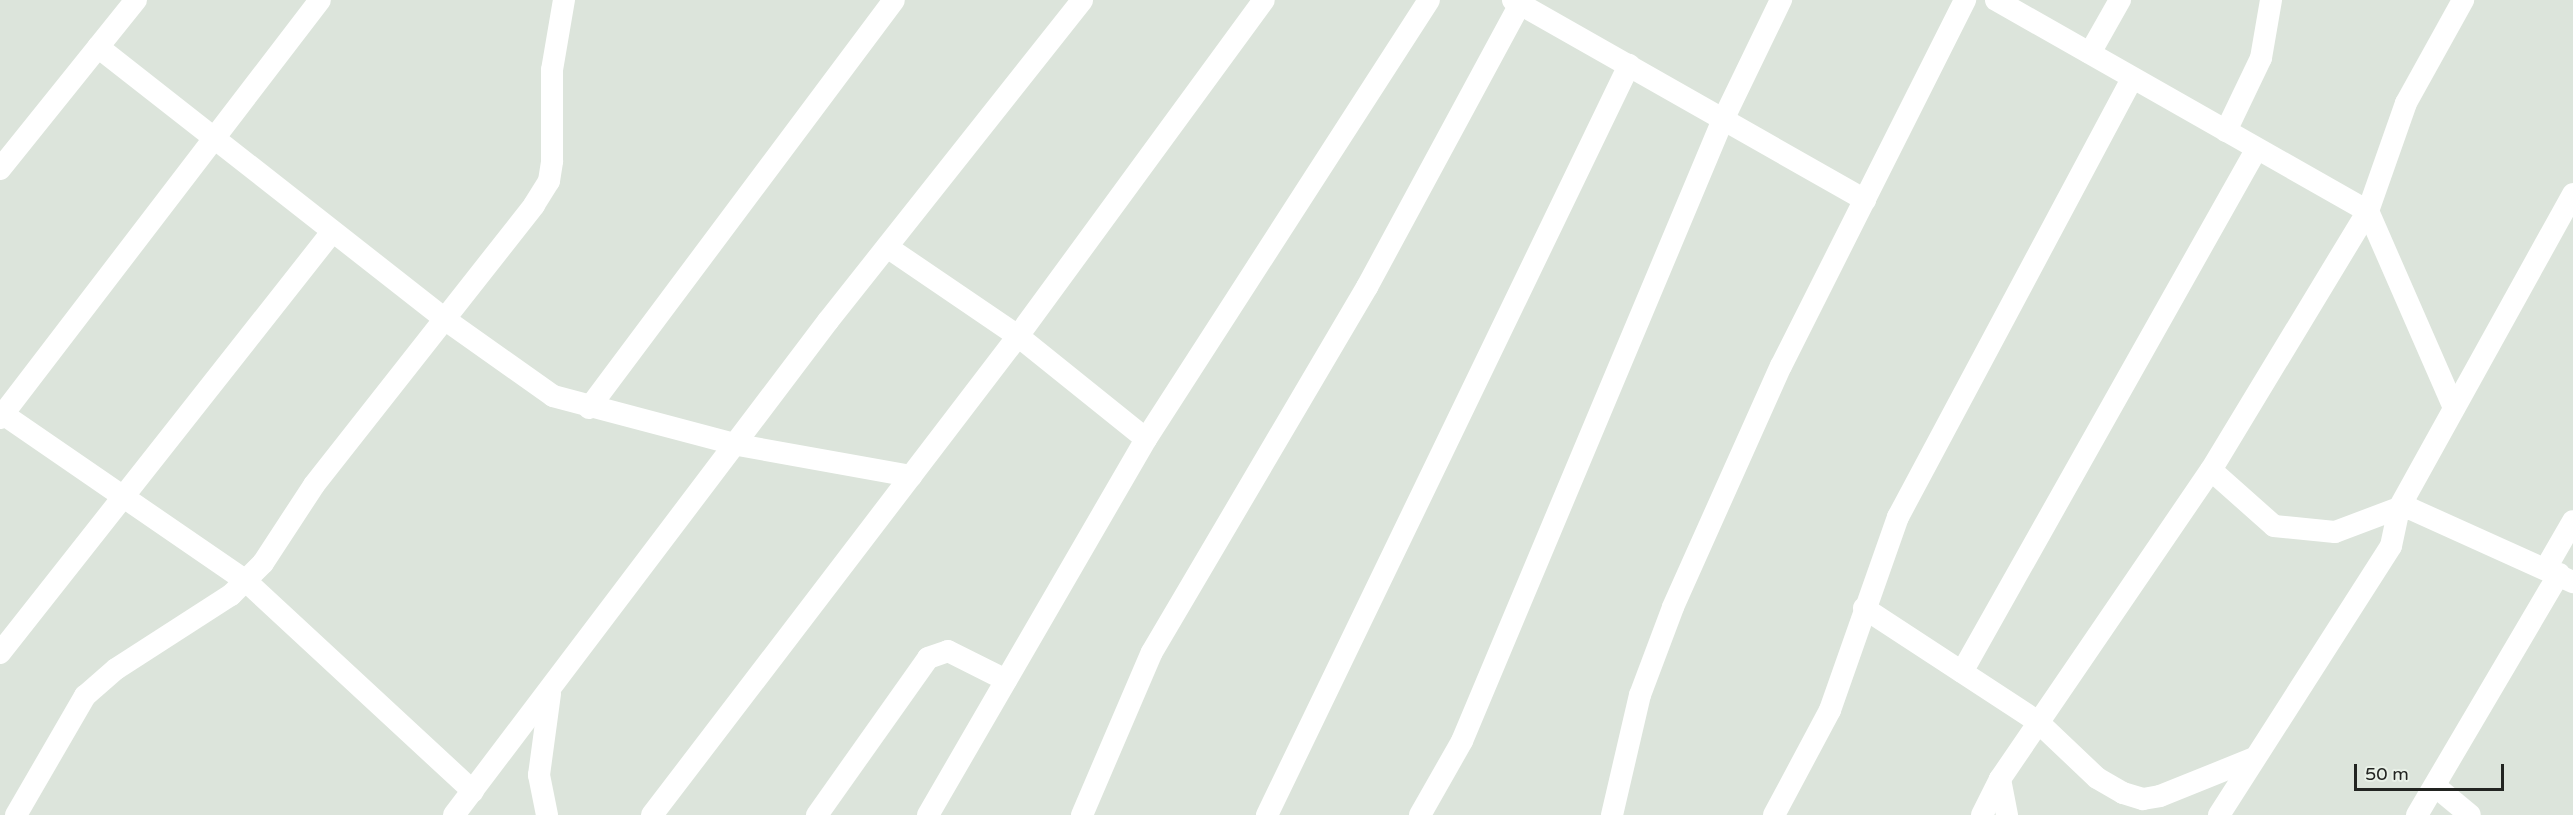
<!DOCTYPE html>
<style>
body{margin:0}
#map{position:relative;width:2573px;height:815px;overflow:hidden;background:#dce4db;font-family:"Varela Round",sans-serif}
div>[style]{position:absolute}
[style*='--x']{left:calc(var(--x)*1px);top:calc(var(--y)*1px);width:calc(var(--w)*1px);rotate:calc(var(--a)*1deg)}
.street>*{height:22px;margin:-11px;padding:0 11px;transform-origin:11px;border-radius:11px;background:#fff}
span{translate:-50% -50%;white-space:nowrap;text-align:center;line-height:1.15;-webkit-text-stroke:6px #e9f1e8;paint-order:stroke}
.scale{position:absolute;left:2354px;top:764px;width:150px;height:27px;box-sizing:border-box;border:3px solid #222421;border-top:0;padding-left:8px;font-size:18px;line-height:21px;white-space:nowrap;color:#222421;-webkit-text-stroke:4px #e9f1e8;paint-order:stroke}
</style>
<div id="map">
<div class="street">
<i style="--x:1513;--y:0;--w:405;--a:29.6"></i>
<i style="--x:1996;--y:0;--w:428;--a:29.6"></i>
<i style="--x:2368;--y:211;--w:215;--a:66.4"></i>
<i style="--x:98;--y:47;--w:439;--a:38.1"></i>
<i style="--x:443;--y:318;--w:135;--a:35.3"></i>
<i style="--x:553;--y:396;--w:191;--a:14.8"></i>
<i style="--x:738;--y:445;--w:176;--a:10.2"></i>
<i style="--x:2090;--y:53;--w:61;--a:-60.5"></i>
<i style="--x:2226;--y:131;--w:81;--a:-64.4"></i>
<i style="--x:2261;--y:58;--w:59;--a:-80.2"></i>
<i style="--x:0;--y:169;--w:217;--a:-51.2"></i>
<i style="--x:887;--y:247;--w:158;--a:34.2"></i>
<i style="--x:1018;--y:336;--w:164;--a:38.8"></i>
<i style="--x:589;--y:408;--w:509;--a:-53.22"></i>
<i style="--x:0;--y:412;--w:300;--a:34.5"></i>
<i style="--x:247;--y:582;--w:308;--a:42.8"></i>
<i style="--x:0;--y:418;--w:526;--a:-52.56"></i>
<i style="--x:2211;--y:470;--w:84;--a:41.6"></i>
<i style="--x:2274;--y:526;--w:61;--a:5.6"></i>
<i style="--x:2335;--y:532;--w:68;--a:-20.6"></i>
<i style="--x:2399;--y:508;--w:12;--a:5"></i>
<i style="--x:2411;--y:509;--w:178;--a:24.3"></i>
<i style="--x:2546;--y:568;--w:54;--a:-60.1"></i>
<i style="--x:1864;--y:608;--w:208;--a:33.2"></i>
<i style="--x:2038;--y:722;--w:81;--a:43.5"></i>
<i style="--x:2097;--y:778;--w:30;--a:30"></i>
<i style="--x:2123;--y:793;--w:21;--a:17"></i>
<i style="--x:2143;--y:799;--w:17;--a:-10"></i>
<i style="--x:2160;--y:796;--w:99;--a:-21.9"></i>
<i style="--x:0;--y:653;--w:536;--a:-51.74"></i>
<i style="--x:1962;--y:672;--w:599;--a:-60.61"></i>
<i style="--x:2000;--y:779;--w:37;--a:79"></i>
<i style="--x:2435;--y:786;--w:45;--a:39.6"></i>
<i style="--x:16;--y:815;--w:138;--a:-59.9"></i>
<i style="--x:85;--y:696;--w:41;--a:-41.1"></i>
<i style="--x:116;--y:669;--w:137;--a:-32.8"></i>
<i style="--x:231;--y:595;--w:45;--a:-45"></i>
<i style="--x:263;--y:563;--w:93;--a:-56.8"></i>
<i style="--x:314;--y:485;--w:356;--a:-51.8"></i>
<i style="--x:534;--y:205;--w:28;--a:-58"></i>
<i style="--x:549;--y:181;--w:20;--a:-81"></i>
<i style="--x:552;--y:161;--w:91;--a:-90"></i>
<i style="--x:552;--y:70;--w:71;--a:-80.3"></i>
<i style="--x:454;--y:815;--w:620;--a:-52.87"></i>
<i style="--x:828;--y:321;--w:409;--a:-51.6"></i>
<i style="--x:547;--y:815;--w:41;--a:-101.3"></i>
<i style="--x:539;--y:775;--w:82;--a:-82.3"></i>
<i style="--x:652;--y:815;--w:603;--a:-52.62"></i>
<i style="--x:1018;--y:336;--w:416;--a:-53.8"></i>
<i style="--x:817;--y:815;--w:192;--a:-54.7"></i>
<i style="--x:928;--y:658;--w:21;--a:-19"></i>
<i style="--x:948;--y:651;--w:65;--a:26.6"></i>
<i style="--x:928;--y:815;--w:435;--a:-59.9"></i>
<i style="--x:1146;--y:439;--w:522;--a:-57.19"></i>
<i style="--x:1082;--y:815;--w:177;--a:-66.8"></i>
<i style="--x:1152;--y:652;--w:424;--a:-59.5"></i>
<i style="--x:1367;--y:287;--w:322;--a:-61.6"></i>
<i style="--x:1267;--y:815;--w:833;--a:-64.23"></i>
<i style="--x:1420;--y:815;--w:85;--a:-60.4"></i>
<i style="--x:1462;--y:741;--w:671;--a:-67.22"></i>
<i style="--x:1722;--y:122;--w:136;--a:-64.2"></i>
<i style="--x:1612;--y:815;--w:123;--a:-76.9"></i>
<i style="--x:1640;--y:695;--w:94;--a:-69.4"></i>
<i style="--x:1673;--y:607;--w:264;--a:-65.9"></i>
<i style="--x:1781;--y:366;--w:410;--a:-63.3"></i>
<i style="--x:1774;--y:815;--w:119;--a:-61.9"></i>
<i style="--x:1830;--y:710;--w:205;--a:-70.6"></i>
<i style="--x:1898;--y:517;--w:497;--a:-61.9"></i>
<i style="--x:1982;--y:815;--w:40;--a:-63.4"></i>
<i style="--x:2000;--y:779;--w:374;--a:-55.7"></i>
<i style="--x:2211;--y:470;--w:303;--a:-58.8"></i>
<i style="--x:2368;--y:211;--w:114;--a:-70.6"></i>
<i style="--x:2406;--y:103;--w:118;--a:-61"></i>
<i style="--x:2219;--y:815;--w:319;--a:-57.4"></i>
<i style="--x:2391;--y:546;--w:39;--a:-78"></i>
<i style="--x:2399;--y:508;--w:359;--a:-61"></i>
<i style="--x:2417;--y:815;--w:280;--a:-59.5"></i>
</div>
<div class="scale">50 m</div>
</div>
